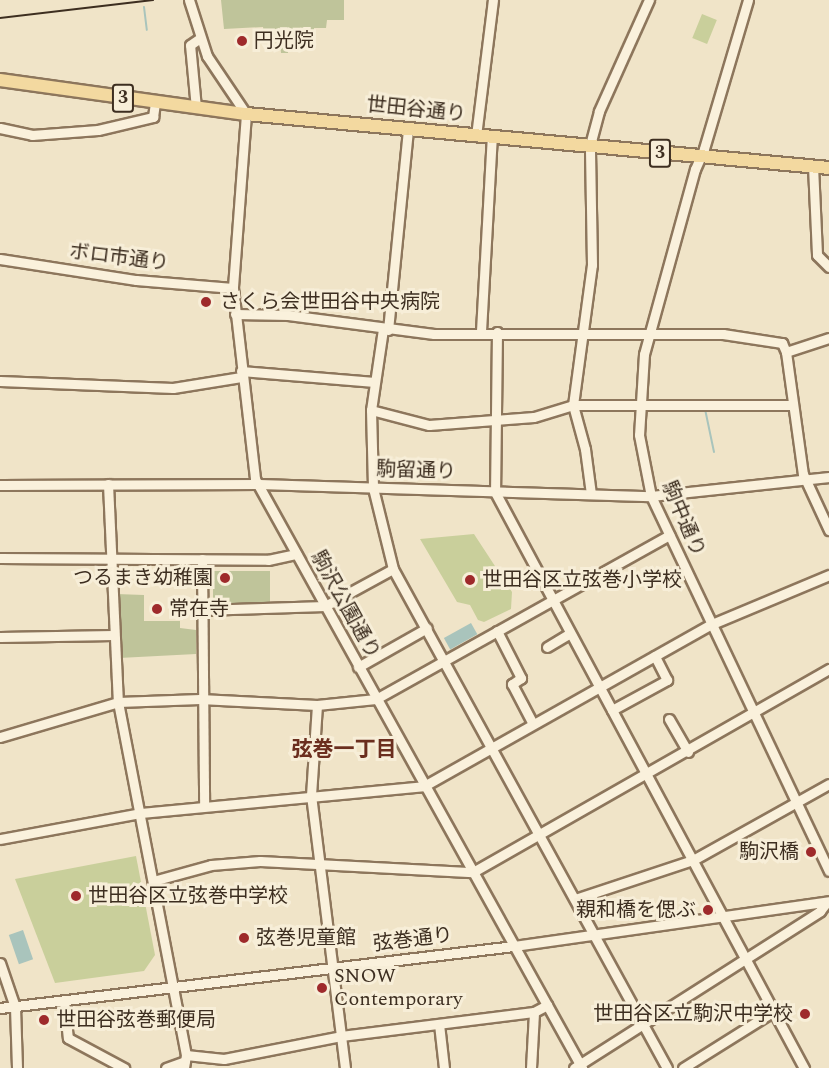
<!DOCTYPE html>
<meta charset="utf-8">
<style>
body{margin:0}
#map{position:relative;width:829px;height:1068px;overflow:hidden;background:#f0e4c8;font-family:Spectral,"Noto Sans JP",serif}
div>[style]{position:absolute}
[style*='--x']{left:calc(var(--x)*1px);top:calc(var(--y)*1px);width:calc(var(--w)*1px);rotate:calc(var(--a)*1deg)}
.green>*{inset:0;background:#c9cf9b;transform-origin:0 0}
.cemetery>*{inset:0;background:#bfc49a;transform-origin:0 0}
.water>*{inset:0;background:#a9c4bc;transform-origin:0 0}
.stream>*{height:2px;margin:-1px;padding:0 1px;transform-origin:1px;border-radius:1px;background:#a9c4bc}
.roads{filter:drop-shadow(2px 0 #8d765c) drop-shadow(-2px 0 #8d765c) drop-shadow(0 2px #8d765c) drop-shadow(0 -2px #8d765c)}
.minor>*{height:9px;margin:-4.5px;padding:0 4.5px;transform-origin:4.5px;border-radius:4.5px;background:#faf1dc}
.major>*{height:12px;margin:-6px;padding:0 6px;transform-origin:6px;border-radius:6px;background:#f3d9a0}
.tram>*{height:1.5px;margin:-0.75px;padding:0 0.75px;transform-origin:0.75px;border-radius:0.75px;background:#3d2e20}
.dots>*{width:16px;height:16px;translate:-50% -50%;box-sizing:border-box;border:3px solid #f7eed8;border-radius:50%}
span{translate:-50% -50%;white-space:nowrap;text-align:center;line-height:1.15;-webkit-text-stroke:6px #f7eed8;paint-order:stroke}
.shield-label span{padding:2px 4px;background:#f7eed8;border:2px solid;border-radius:4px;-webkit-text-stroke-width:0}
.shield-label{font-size:18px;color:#3d2e20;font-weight:700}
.poi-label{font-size:20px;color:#3d2e20}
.left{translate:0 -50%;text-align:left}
.right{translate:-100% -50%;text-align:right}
.street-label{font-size:20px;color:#3d2e20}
.neighbourhood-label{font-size:21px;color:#6b2e1e;font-weight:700}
</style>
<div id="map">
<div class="green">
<i style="left:702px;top:14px;width:16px;height:26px;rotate:22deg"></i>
<i style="clip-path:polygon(474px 534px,512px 592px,511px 609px,484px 622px,478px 620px,470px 605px,457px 602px,420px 539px)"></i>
<i style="clip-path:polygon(136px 856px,155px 955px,144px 971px,55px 983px,15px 879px)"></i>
</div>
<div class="cemetery">
<i style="clip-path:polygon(221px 0,344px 0,344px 20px,327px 20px,326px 28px,314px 28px,314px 32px,289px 31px,288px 53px,281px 53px,280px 42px,265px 43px,263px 27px,224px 29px)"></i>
<i style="left:213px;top:571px;width:57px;height:33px"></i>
<i style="clip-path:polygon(116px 594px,144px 595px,144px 621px,180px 621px,180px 628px,196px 630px,196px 654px,119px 658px)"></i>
</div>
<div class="water">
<i style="left:471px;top:623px;width:13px;height:31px;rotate:61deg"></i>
<i style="left:23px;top:930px;width:31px;height:15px;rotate:71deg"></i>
</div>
<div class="stream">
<i style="--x:144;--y:7;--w:23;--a:83"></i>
<i style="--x:705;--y:409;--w:44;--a:78.2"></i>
</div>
<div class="roads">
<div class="minor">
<i style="--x:189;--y:0;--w:59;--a:72.2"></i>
<i style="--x:207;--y:56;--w:70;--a:56.1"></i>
<i style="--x:246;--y:114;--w:174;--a:94.3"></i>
<i style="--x:233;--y:288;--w:192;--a:83.4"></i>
<i style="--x:255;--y:479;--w:674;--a:60.96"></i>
<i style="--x:748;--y:0;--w:155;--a:106.5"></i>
<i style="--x:704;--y:149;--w:22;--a:114"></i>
<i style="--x:695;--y:169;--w:192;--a:105.4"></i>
<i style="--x:644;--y:354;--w:81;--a:93.5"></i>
<i style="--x:639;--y:435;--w:62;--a:78.9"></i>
<i style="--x:651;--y:496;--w:415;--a:64.6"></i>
<i style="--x:196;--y:108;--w:63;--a:-95.4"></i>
<i style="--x:190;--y:45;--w:11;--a:-34"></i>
<i style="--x:0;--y:128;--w:33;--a:12"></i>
<i style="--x:32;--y:135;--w:66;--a:-4.3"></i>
<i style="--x:98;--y:130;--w:57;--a:-13.3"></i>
<i style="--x:153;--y:117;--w:15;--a:-82"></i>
<i style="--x:476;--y:136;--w:137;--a:-82.9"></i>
<i style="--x:813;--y:166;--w:89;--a:87.4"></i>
<i style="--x:817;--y:255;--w:17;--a:45"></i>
<i style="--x:0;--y:259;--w:138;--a:8.8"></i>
<i style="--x:136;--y:280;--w:97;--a:4.7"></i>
<i style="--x:235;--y:314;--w:53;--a:1.1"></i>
<i style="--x:288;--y:315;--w:147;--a:7.4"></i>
<i style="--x:434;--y:334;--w:289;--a:0"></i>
<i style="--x:723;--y:334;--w:60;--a:8.7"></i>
<i style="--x:782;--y:343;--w:10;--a:66"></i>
<i style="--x:786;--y:352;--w:123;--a:82.1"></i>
<i style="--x:803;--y:474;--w:62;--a:65.1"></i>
<i style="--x:383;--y:329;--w:82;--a:98.4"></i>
<i style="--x:371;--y:410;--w:78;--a:88.5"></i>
<i style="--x:373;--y:488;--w:83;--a:76.1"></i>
<i style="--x:393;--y:569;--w:569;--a:61.23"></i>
<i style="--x:388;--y:330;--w:203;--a:-84.3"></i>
<i style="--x:481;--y:331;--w:194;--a:-86.8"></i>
<i style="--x:497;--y:332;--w:160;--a:90.7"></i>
<i style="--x:495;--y:492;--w:654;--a:61.79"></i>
<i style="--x:786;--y:352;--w:45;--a:-18"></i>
<i style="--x:241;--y:371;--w:134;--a:4.7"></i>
<i style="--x:0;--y:381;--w:173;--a:2.3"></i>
<i style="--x:173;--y:388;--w:69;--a:-9.2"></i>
<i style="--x:371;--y:410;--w:60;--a:14.5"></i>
<i style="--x:429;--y:425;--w:105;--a:-4.4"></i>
<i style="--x:534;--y:417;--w:41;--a:-17.1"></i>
<i style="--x:573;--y:405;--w:220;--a:0"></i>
<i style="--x:108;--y:484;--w:218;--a:87.4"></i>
<i style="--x:118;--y:702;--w:359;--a:79.1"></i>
<i style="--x:186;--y:1055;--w:13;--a:99"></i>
<i style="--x:0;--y:485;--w:259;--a:-0.2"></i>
<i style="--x:259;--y:484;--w:392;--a:1.8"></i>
<i style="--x:651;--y:496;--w:179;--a:-6.1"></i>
<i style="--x:591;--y:494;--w:45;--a:-97.6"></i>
<i style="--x:585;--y:449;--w:46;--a:-105.3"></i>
<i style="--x:573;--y:405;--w:141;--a:-82.3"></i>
<i style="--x:592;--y:265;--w:120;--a:-91"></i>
<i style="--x:590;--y:145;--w:35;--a:-75"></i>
<i style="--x:599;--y:111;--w:122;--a:-65.8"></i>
<i style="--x:0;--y:558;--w:268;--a:0.4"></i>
<i style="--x:268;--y:560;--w:29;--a:-12"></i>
<i style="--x:202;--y:559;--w:247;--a:89.5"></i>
<i style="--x:201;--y:610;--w:124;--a:-1.8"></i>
<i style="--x:325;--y:606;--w:77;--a:-28.6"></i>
<i style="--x:497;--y:631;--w:53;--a:62.9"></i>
<i style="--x:521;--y:678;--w:11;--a:146"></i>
<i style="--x:512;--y:684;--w:45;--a:62.3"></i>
<i style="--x:0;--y:637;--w:113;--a:-1"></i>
<i style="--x:547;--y:647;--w:27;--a:-31"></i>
<i style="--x:358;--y:667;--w:79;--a:-29.5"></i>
<i style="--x:317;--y:705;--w:90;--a:93.8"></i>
<i style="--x:311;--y:795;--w:275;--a:82.9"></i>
<i style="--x:612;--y:710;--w:63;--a:-28.6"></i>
<i style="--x:667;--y:680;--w:27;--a:-117"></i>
<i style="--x:669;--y:719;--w:38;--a:60"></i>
<i style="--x:0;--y:737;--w:123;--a:-16.5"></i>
<i style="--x:118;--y:702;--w:82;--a:-2.1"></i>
<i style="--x:200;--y:699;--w:117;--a:2.9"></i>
<i style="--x:317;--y:705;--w:59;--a:-5.8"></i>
<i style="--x:376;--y:699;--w:336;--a:-29.2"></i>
<i style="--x:0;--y:839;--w:142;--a:-10.5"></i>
<i style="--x:140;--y:813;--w:285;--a:-5.4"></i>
<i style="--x:424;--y:786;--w:330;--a:-29.4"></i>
<i style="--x:712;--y:624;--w:127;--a:-22.7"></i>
<i style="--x:153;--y:881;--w:60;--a:-15.4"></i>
<i style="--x:211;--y:865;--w:49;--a:-4.7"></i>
<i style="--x:260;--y:861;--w:213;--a:3"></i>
<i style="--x:473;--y:872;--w:410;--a:-29.7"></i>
<i style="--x:575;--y:899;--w:124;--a:-18.3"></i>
<i style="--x:693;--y:860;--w:156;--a:-29.2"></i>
<i style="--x:0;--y:963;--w:46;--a:71.2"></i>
<i style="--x:15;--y:1007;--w:61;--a:88.1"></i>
<i style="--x:64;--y:1001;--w:37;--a:84"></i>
<i style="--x:68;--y:1038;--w:64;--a:28.2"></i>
<i style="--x:0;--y:1008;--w:518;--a:-6.88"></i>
<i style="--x:514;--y:946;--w:318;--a:-8.1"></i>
<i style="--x:439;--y:1024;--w:44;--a:83.5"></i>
<i style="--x:186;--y:1055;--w:38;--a:6"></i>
<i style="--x:224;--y:1059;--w:119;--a:-11.1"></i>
<i style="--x:341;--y:1036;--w:194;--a:-7.1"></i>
<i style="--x:534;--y:1012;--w:15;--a:-28"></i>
<i style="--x:166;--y:1068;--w:20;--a:-20"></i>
<i style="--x:531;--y:1068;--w:56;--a:-86.9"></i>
<i style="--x:574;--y:1068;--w:292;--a:-32.5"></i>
<i style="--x:820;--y:911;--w:11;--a:-52"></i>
<i style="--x:683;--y:1068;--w:107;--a:-32.1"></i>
</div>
<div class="major">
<i style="--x:0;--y:80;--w:248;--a:7.9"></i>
<i style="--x:246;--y:114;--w:585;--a:5.29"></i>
</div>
</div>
<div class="tram">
<i style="--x:0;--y:18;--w:154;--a:-6.7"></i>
</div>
<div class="dots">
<i style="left:242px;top:41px;background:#9e2a2b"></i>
<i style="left:206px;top:302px;background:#9e2a2b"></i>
<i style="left:225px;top:578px;background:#9e2a2b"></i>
<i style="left:470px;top:580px;background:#9e2a2b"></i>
<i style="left:157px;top:609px;background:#9e2a2b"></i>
<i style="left:811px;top:852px;background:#9e2a2b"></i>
<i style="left:76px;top:896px;background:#9e2a2b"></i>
<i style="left:708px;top:910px;background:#9e2a2b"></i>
<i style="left:244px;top:938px;background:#9e2a2b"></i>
<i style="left:322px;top:988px;background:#9e2a2b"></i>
<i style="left:805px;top:1014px;background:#9e2a2b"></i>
<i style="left:44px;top:1020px;background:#9e2a2b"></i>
</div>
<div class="shield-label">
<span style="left:123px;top:98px">3</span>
<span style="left:660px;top:153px">3</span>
</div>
<div class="poi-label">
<span class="left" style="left:254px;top:41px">円光院</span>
<span class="left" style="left:220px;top:302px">さくら会世田谷中央病院</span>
<span class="right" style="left:213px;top:578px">つるまき幼稚園</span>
<span class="left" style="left:482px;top:580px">世田谷区立弦巻小学校</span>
<span class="left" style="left:169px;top:609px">常在寺</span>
<span class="right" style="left:799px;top:852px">駒沢橋</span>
<span class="left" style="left:88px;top:896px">世田谷区立弦巻中学校</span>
<span class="right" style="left:696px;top:910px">親和橋を偲ぶ</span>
<span class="left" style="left:256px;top:938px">弦巻児童館</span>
<span class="left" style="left:334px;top:988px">SNOW<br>Contemporary</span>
<span class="right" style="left:793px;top:1014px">世田谷区立駒沢中学校</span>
<span class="left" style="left:56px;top:1020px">世田谷弦巻郵便局</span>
</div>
<div class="street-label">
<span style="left:416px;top:110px;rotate:6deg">世田谷通り</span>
<span style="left:119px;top:258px;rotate:7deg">ボロ市通り</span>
<span style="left:416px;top:471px;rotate:2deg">駒留通り</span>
<span style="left:683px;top:519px;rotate:67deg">駒中通り</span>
<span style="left:345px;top:605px;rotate:61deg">駒沢公園通り</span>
<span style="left:413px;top:940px;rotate:-7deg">弦巻通り</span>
</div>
<div class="neighbourhood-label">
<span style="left:344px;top:750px">弦巻一丁目</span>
</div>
</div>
